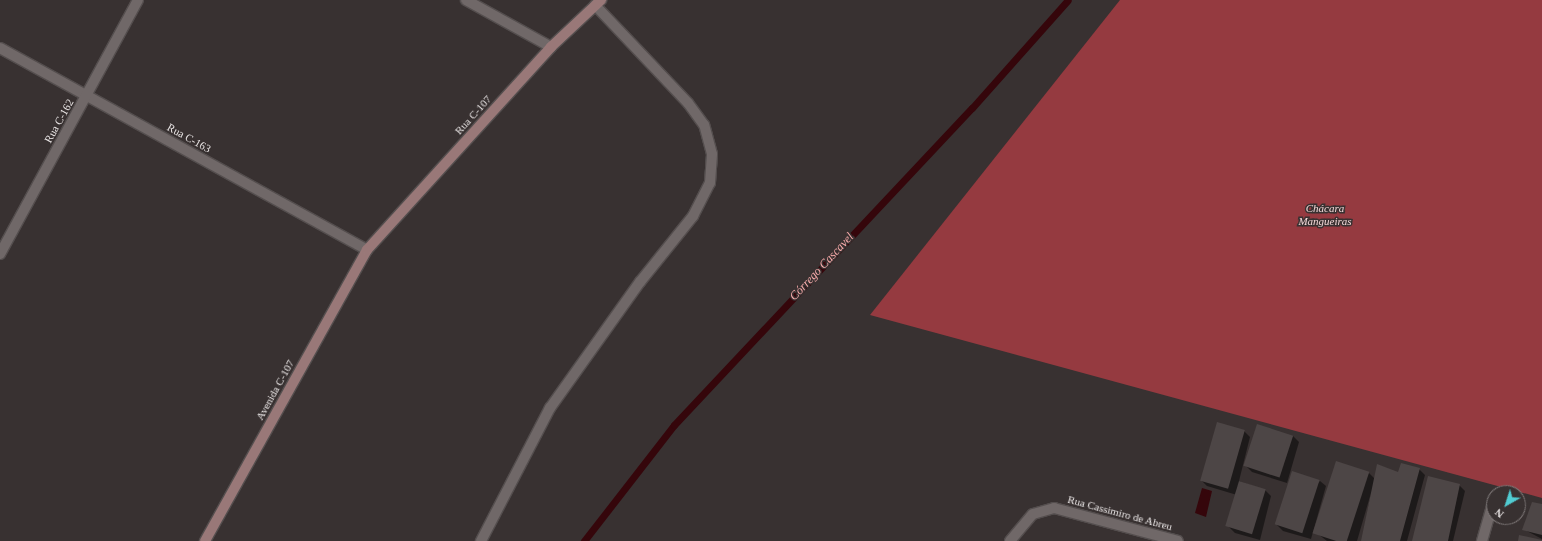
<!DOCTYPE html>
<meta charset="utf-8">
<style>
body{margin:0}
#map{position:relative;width:1542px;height:541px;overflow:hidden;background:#383131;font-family:"Times New Roman",serif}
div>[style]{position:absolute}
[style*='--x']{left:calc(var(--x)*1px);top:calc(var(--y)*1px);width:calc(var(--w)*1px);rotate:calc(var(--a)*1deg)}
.green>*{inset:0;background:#953a40}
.water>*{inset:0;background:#35060b}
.shadow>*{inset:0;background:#0007}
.stream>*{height:7px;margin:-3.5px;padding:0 3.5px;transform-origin:3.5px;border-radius:3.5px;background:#35060b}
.building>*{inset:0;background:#4d4646;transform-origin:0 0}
.roads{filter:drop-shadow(1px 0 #544e4e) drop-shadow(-1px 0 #544e4e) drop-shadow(0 1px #544e4e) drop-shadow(0 -1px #544e4e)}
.minor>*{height:10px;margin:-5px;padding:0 5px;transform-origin:5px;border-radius:5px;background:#706868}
.secondary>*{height:10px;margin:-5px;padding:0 5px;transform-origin:5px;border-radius:5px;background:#997878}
span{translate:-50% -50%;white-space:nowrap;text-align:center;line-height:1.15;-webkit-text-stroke:3px #383131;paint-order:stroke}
.street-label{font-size:11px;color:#e9e5e5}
.park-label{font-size:11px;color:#f4d8d8;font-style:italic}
.water-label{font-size:12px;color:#fcadad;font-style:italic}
.north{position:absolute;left:1486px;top:485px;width:40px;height:40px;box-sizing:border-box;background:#383131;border:1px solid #7f7979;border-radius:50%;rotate:219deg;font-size:11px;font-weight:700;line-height:16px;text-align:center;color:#e9e5e5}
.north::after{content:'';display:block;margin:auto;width:14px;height:18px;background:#51ccd2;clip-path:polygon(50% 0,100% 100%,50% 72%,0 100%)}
</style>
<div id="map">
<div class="green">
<i style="clip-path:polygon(1120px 0,1542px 0,1542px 498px,870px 315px)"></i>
</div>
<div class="water">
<i style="clip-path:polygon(1202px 488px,1212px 491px,1206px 517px,1195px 513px)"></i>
</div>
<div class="shadow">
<i style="clip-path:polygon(1244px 431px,1250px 437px,1239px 481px,1265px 490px,1271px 496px,1260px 540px,1235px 533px,1229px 527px,1237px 495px,1207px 486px,1202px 481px)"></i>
<i style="clip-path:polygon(1293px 436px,1299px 442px,1287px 483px,1252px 472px,1246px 466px)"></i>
<i style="clip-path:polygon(1419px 469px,1425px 475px,1407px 541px,1362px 541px,1371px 493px,1357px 541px,1327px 541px,1318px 534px,1369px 473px,1375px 479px)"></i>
<i style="clip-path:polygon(1320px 481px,1326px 486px,1311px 539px,1283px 531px,1277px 525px)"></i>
<i style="clip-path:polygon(1459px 485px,1465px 491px,1453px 541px,1414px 541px)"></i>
<i style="clip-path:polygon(1542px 505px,1542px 539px,1523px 529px)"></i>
</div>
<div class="stream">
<i style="--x:584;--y:541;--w:147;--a:-52.2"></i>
<i style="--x:674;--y:425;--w:435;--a:-46.8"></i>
<i style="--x:972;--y:108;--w:144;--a:-48.4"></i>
</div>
<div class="building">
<i style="left:1217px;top:422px;width:29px;height:61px;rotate:16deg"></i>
<i style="left:1257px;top:424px;width:38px;height:44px;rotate:18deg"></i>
<i style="left:1336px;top:461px;width:35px;height:76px;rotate:18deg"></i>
<i style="clip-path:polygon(1401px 463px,1420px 468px,1400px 541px,1361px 541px,1377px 464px,1398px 472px)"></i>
<i style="left:1292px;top:471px;width:29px;height:56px;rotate:18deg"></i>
<i style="clip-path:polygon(1428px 476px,1460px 484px,1448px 541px,1412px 541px)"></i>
<i style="left:1239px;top:481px;width:28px;height:47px;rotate:17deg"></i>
<i style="clip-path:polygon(1532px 502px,1542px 504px,1542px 535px,1522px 530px)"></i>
<i style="clip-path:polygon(1519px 535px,1542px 540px,1542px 541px,1518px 541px)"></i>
</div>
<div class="roads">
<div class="minor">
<i style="--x:466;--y:0;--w:97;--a:28.9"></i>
<i style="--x:0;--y:48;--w:419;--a:28.8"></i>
<i style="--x:0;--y:254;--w:289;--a:-61.5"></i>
<i style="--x:481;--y:541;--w:150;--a:-62.6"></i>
<i style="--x:550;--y:408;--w:155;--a:-54.5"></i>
<i style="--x:640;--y:282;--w:85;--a:-51.2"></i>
<i style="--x:693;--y:216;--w:37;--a:-63"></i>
<i style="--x:710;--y:183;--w:29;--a:-86"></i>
<i style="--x:712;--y:154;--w:30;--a:-105"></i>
<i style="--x:704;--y:125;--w:27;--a:-126"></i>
<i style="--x:688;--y:103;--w:135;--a:-133.5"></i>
<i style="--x:1010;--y:541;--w:35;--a:-50"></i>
<i style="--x:1033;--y:514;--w:22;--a:-16"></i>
<i style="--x:1054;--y:508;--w:128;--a:14.9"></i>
<i style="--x:1482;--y:541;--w:37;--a:-74"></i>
</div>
<div class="secondary">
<i style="--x:205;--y:541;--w:333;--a:-60.9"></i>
<i style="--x:367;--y:250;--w:274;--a:-47.8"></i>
<i style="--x:551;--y:47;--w:69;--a:-43.2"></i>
</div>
</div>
<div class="street-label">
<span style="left:473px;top:115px;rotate:-48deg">Rua C-107</span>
<span style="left:59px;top:121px;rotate:-61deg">Rua C-162</span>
<span style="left:189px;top:138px;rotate:29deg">Rua C-163</span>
<span style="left:275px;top:390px;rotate:-61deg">Avenida C-107</span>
<span style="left:1120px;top:513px;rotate:15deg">Rua Cassimiro de Abreu</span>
</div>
<div class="park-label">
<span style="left:1325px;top:215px">Chácara<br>Mangueiras</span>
</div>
<div class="water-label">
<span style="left:822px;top:267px;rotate:-47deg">Córrego Cascavel</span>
</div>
<div class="north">N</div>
</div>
